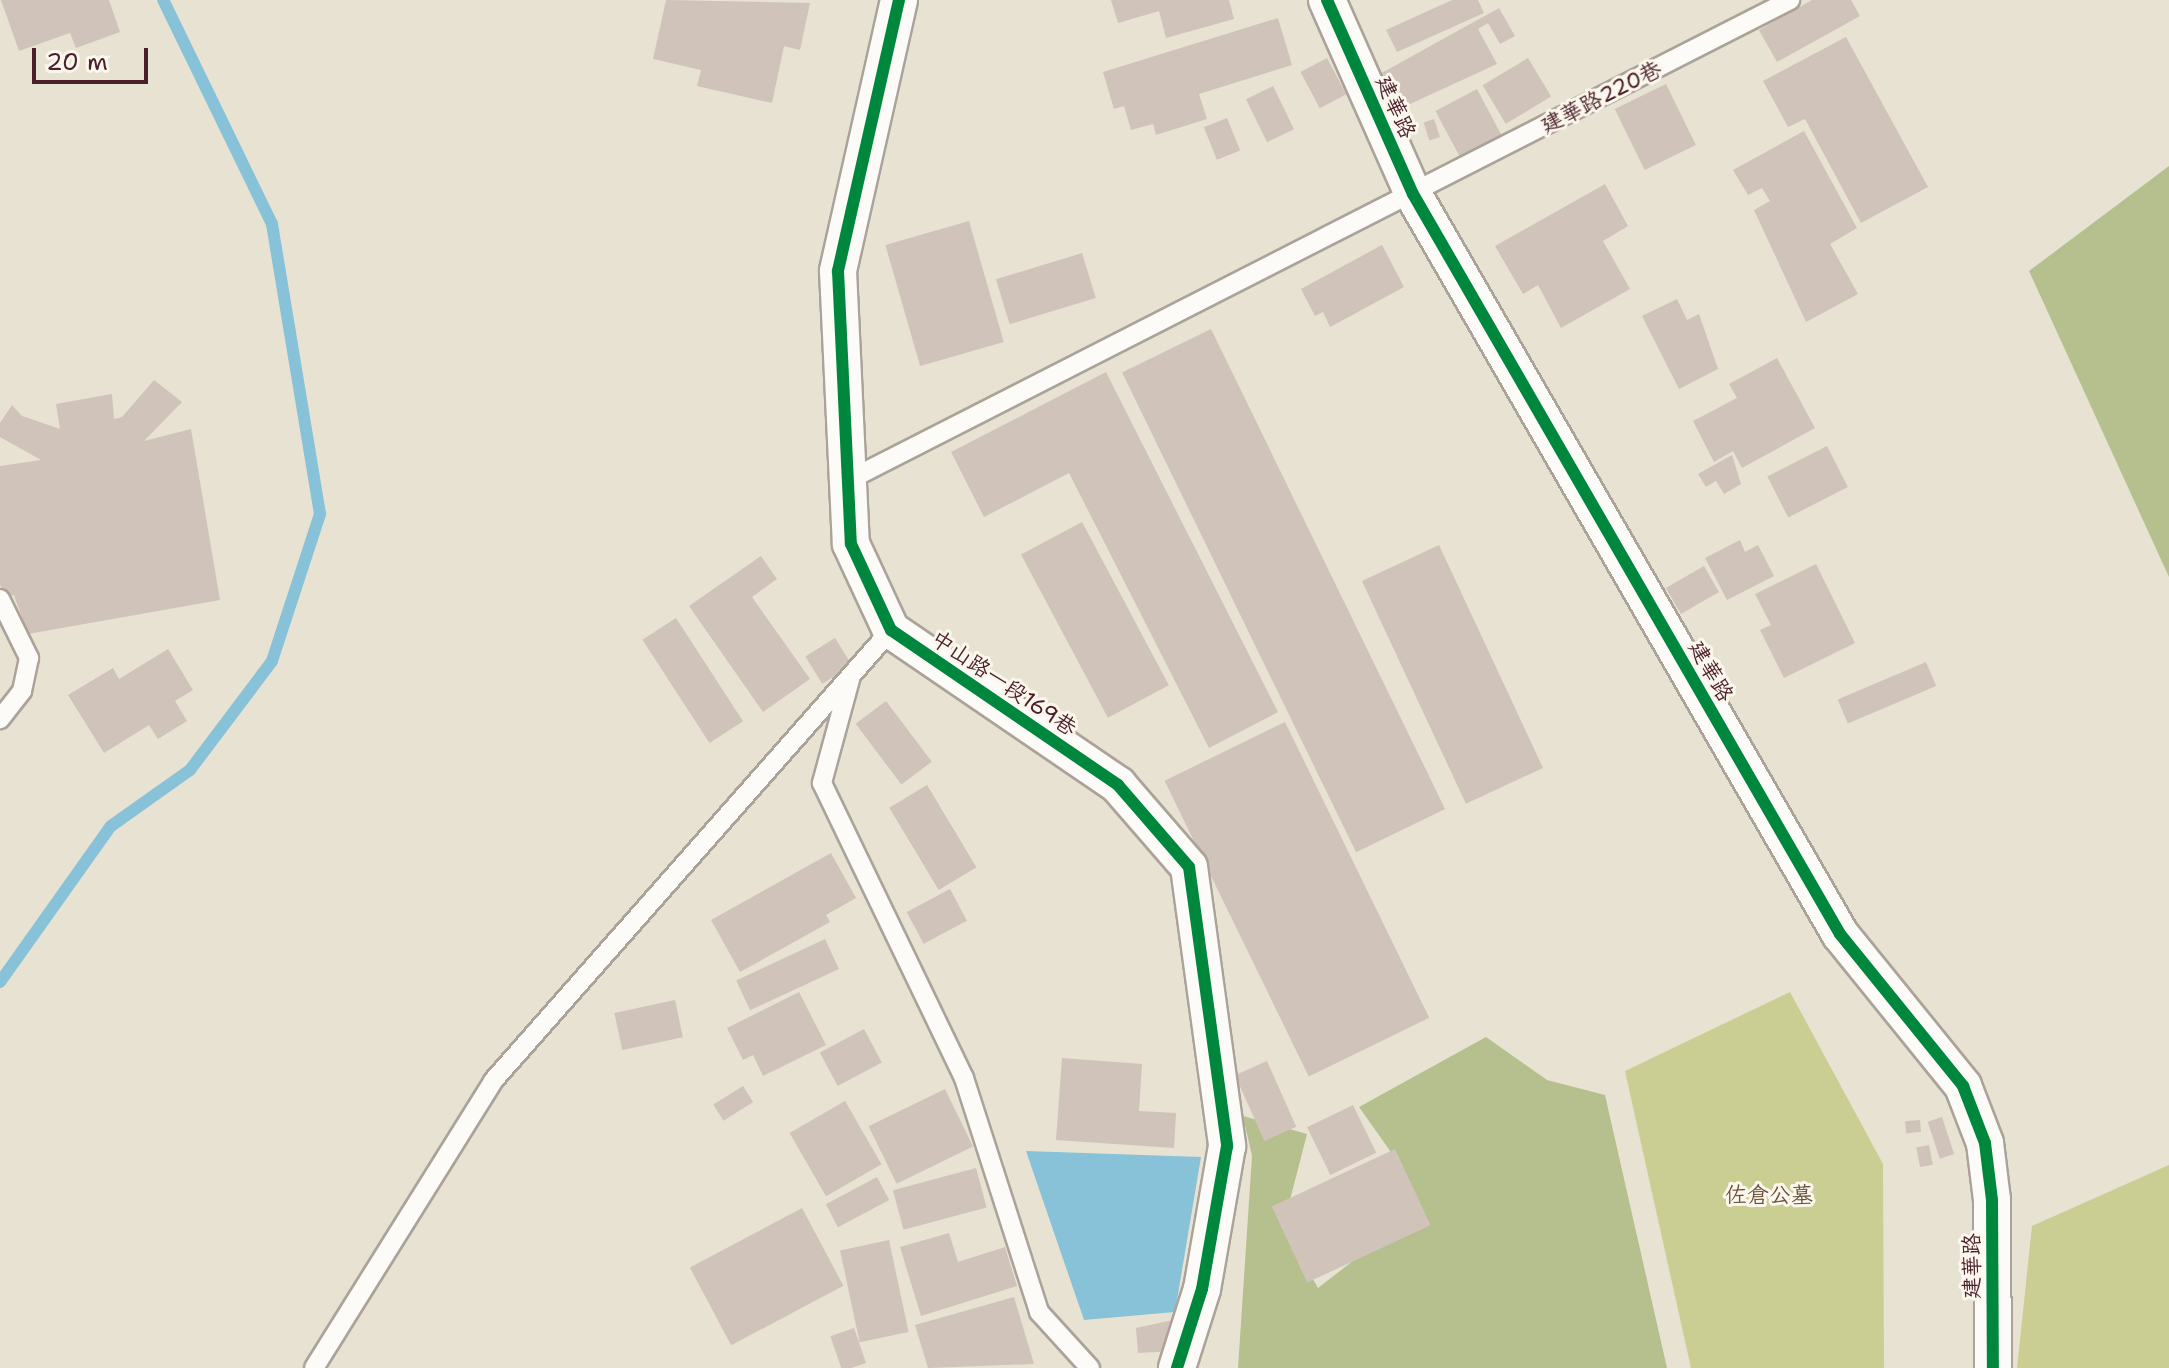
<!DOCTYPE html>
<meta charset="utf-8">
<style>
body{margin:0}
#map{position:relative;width:2169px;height:1368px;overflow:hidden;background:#e8e2d2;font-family:"Shantell Sans","LXGW WenKai TC",sans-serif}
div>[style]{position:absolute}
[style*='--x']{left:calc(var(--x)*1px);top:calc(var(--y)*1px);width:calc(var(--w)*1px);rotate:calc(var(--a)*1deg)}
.green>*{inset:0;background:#cace93}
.forest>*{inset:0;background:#b6c08e}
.water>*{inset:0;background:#87c2d8}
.stream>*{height:12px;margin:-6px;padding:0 6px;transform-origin:6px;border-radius:6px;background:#87c2d8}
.building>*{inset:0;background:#d0c3ba;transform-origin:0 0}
.roads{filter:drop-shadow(2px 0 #aba29a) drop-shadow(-2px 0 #aba29a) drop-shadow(0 2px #aba29a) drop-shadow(0 -2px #aba29a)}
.service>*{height:18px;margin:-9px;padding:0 9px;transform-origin:9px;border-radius:9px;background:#fcfbf8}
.minor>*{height:36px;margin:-18px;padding:0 18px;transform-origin:18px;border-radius:18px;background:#fcfbf8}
.cycleway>*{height:12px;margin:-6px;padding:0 6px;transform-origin:6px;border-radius:6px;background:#00873e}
span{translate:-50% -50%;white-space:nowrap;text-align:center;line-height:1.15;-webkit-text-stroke:6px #fbf7ec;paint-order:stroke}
.street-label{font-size:22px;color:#4a1f2b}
.park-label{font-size:22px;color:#694f3b}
.scale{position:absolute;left:32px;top:48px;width:116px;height:36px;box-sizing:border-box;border:4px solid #4a1f2b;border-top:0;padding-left:10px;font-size:24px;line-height:28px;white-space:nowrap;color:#4a1f2b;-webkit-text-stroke:6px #fbf7ec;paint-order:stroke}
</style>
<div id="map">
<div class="green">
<i style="clip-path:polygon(1790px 992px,1883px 1164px,1884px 1368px,1691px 1368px,1625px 1071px)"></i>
<i style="clip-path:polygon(2169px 1165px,2169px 1368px,2017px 1368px,2032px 1226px)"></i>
</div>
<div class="forest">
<i style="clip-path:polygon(2169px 166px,2169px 577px,2029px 271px)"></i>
<i style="clip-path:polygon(1486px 1037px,1547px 1080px,1605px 1095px,1667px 1368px,1238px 1368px,1252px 1156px,1243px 1116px,1307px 1134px,1283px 1227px,1318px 1288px,1398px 1226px,1393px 1155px,1359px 1107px)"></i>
</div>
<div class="water">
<i style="clip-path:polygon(1026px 1151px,1201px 1157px,1175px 1312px,1084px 1320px)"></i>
</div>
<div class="stream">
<i style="--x:0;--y:982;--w:191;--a:-54.6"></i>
<i style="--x:111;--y:826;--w:97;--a:-35.3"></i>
<i style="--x:190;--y:770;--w:136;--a:-53"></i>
<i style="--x:272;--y:661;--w:155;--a:-71.9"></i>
<i style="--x:320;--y:514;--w:294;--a:-99.4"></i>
<i style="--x:272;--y:224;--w:249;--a:-115.9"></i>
</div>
<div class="building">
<i style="clip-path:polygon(1px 0,109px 0,120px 32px,76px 48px,70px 33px,19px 51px)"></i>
<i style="clip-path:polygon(666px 0,810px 3px,800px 50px,784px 46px,772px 103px,697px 86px,701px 70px,653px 59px)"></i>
<i style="clip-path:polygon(1111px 0,1229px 0,1234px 19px,1166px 38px,1159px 11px,1118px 23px)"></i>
<i style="clip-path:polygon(1452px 0,1478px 0,1484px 13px,1397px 52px,1386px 30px)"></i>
<i style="clip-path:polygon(1812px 0,1851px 0,1860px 16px,1777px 62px,1759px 30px)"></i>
<i style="clip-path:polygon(1499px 8px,1515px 36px,1500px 44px,1488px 23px,1478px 29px,1497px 64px,1397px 110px,1378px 75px)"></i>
<i style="clip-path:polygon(1278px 18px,1292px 65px,1199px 94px,1207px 119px,1156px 135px,1153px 124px,1131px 130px,1124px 106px,1114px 109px,1103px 72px)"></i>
<i style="clip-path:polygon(1846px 37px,1928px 187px,1861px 223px,1805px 119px,1788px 127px,1763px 81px)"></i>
<i style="left:1327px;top:58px;width:41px;height:30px;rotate:62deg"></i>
<i style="left:1528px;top:58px;width:45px;height:53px;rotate:59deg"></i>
<i style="left:1666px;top:84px;width:68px;height:57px;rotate:64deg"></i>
<i style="left:1273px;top:86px;width:48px;height:30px;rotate:64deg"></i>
<i style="left:1477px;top:89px;width:52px;height:47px;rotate:62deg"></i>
<i style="left:1227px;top:118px;width:35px;height:25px;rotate:68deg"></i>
<i style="left:1434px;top:119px;width:19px;height:11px;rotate:72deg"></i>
<i style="clip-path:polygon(1804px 131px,1857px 228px,1830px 244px,1858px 294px,1806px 322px,1754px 210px,1770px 201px,1762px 188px,1748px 195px,1733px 170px)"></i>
<i style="clip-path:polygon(1605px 184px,1628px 226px,1603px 241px,1630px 289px,1561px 328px,1538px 285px,1523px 294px,1495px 246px)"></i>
<i style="left:969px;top:221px;width:126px;height:87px;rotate:74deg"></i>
<i style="clip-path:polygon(1382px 245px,1404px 287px,1330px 327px,1323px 312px,1315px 316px,1301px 289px)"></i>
<i style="left:1082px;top:253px;width:47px;height:90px;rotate:73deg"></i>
<i style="clip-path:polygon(1677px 299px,1687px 320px,1699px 314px,1718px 369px,1679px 389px,1642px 316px)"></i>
<i style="left:1211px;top:329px;width:534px;height:99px;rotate:64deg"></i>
<i style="clip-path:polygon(1777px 358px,1815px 428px,1742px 468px,1733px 451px,1714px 462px,1693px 421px,1737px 398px,1729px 384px)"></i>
<i style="clip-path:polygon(1106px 372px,1278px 712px,1209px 748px,1069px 473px,984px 517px,951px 452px)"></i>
<i style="clip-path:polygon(154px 380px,182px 402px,144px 441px,191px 429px,220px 600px,28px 634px,14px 595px,6px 597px,0 585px,0 466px,41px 460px,0 437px,0 423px,12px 405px,22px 416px,60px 429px,56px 404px,112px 394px,114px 419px,122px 417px)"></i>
<i style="left:1827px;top:446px;width:46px;height:67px;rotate:63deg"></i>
<i style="clip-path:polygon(1732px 455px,1741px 484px,1724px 494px,1716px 481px,1706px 487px,1698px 474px)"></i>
<i style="left:1082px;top:522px;width:185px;height:69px;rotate:62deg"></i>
<i style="clip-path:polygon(1740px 540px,1745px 552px,1758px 545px,1774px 576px,1727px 600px,1705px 558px)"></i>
<i style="left:1439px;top:545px;width:246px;height:85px;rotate:65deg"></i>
<i style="clip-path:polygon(761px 556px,777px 579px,752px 597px,810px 679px,763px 712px,689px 606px)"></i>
<i style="clip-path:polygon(1816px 564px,1855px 643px,1784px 678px,1760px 630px,1771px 625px,1755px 594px)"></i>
<i style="left:1704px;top:566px;width:30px;height:44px;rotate:60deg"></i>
<i style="left:676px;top:618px;width:123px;height:40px;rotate:57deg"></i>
<i style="left:835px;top:638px;width:32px;height:35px;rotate:58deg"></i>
<i style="clip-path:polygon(168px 649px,193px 690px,175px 701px,187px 721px,158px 739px,149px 725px,104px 753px,68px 695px,113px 668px,119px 679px)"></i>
<i style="left:1926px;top:662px;width:26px;height:96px;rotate:67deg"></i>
<i style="left:886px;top:701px;width:76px;height:38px;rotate:53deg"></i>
<i style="left:1285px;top:722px;width:329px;height:134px;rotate:64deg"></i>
<i style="left:927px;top:785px;width:96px;height:44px;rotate:59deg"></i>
<i style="clip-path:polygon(831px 853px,856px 898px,826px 915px,830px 922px,740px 972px,711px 920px)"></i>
<i style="left:950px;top:889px;width:36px;height:49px;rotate:62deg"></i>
<i style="left:825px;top:939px;width:33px;height:98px;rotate:65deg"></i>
<i style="clip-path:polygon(799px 992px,826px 1045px,763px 1076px,753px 1055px,743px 1060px,727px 1028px)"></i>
<i style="left:675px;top:1000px;width:38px;height:62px;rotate:78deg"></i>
<i style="left:864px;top:1029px;width:38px;height:50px;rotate:62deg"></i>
<i style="clip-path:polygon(1062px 1058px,1142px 1064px,1139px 1111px,1176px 1113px,1174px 1148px,1056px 1140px)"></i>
<i style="left:1267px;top:1061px;width:72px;height:35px;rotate:66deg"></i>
<i style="left:743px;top:1086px;width:19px;height:35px;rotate:58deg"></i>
<i style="left:945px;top:1089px;width:64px;height:85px;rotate:64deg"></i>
<i style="left:845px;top:1101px;width:73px;height:64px;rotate:60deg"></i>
<i style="left:1353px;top:1105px;width:53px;height:51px;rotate:64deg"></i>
<i style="left:1942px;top:1117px;width:39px;height:15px;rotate:72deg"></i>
<i style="left:1920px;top:1120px;width:12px;height:15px;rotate:85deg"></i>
<i style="left:1929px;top:1145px;width:20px;height:13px;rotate:79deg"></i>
<i style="left:1395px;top:1149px;width:84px;height:136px;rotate:65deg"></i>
<i style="left:976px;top:1168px;width:41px;height:86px;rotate:75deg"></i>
<i style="left:877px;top:1177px;width:26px;height:58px;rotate:62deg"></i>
<i style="left:802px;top:1208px;width:88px;height:127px;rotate:62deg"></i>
<i style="clip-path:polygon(949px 1233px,958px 1262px,1005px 1247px,1017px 1286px,921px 1316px,900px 1247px)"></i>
<i style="left:889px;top:1240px;width:94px;height:50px;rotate:78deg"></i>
<i style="clip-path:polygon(1014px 1297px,1034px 1364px,928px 1368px,915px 1325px)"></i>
<i style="clip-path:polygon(1173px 1320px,1175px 1351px,1138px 1353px,1136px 1328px)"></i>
<i style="left:854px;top:1328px;width:37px;height:25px;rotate:71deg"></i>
</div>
<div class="roads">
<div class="service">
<i style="--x:845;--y:482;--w:1061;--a:-27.02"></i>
<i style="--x:0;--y:599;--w:66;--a:63.8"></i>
<i style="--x:29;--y:658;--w:34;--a:102"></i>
<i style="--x:22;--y:691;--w:36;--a:128"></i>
<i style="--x:851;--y:676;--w:111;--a:105.2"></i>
<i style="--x:822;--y:783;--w:327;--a:64.3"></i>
<i style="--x:964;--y:1078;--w:246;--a:72.2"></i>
<i style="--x:1039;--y:1312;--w:76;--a:47.7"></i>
<i style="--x:314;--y:1368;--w:338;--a:-58"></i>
<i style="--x:493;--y:1081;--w:602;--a:-48.57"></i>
</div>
<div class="minor">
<i style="--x:899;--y:0;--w:278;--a:102.7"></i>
<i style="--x:838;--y:271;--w:273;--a:87.3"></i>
<i style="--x:851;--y:544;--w:95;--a:65.1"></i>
<i style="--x:891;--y:630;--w:275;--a:34.3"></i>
<i style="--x:1118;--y:785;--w:108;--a:49.1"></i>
<i style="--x:1189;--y:867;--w:282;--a:82.2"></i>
<i style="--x:1227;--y:1146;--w:145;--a:99.9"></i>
<i style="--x:1202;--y:1289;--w:83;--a:107.6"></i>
<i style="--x:1327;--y:0;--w:212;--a:66.1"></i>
<i style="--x:1413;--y:194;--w:854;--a:60.01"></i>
<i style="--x:1840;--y:934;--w:196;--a:51"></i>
<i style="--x:1963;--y:1086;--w:61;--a:68.9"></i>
<i style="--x:1985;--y:1143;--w:57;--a:83"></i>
<i style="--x:1992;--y:1200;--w:168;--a:89.7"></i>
</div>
</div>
<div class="cycleway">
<i style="--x:899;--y:0;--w:278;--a:102.7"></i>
<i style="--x:838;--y:271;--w:273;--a:87.3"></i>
<i style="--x:851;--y:544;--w:95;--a:65.1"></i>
<i style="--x:891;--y:630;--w:275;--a:34.3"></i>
<i style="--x:1118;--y:785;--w:108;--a:49.1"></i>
<i style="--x:1189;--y:867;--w:282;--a:82.2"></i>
<i style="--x:1227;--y:1146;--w:145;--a:99.9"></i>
<i style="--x:1202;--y:1289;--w:83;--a:107.6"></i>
<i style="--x:1327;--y:0;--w:212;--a:66.1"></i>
<i style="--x:1413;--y:194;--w:854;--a:60.01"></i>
<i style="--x:1840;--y:934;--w:196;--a:51"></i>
<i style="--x:1963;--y:1086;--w:61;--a:68.9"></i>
<i style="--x:1985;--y:1143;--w:57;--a:83"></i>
<i style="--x:1992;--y:1200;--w:168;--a:89.7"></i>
</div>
<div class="street-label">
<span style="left:1601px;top:97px;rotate:-27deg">建華路220巷</span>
<span style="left:1396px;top:107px;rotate:66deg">建華路</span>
<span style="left:1711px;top:671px;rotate:60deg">建華路</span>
<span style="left:1004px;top:683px;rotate:34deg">中山路一段169巷</span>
<span style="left:1972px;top:1266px;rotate:-90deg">建華路</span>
</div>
<div class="park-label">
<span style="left:1769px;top:1195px">佐倉公墓</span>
</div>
<div class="scale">20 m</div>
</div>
